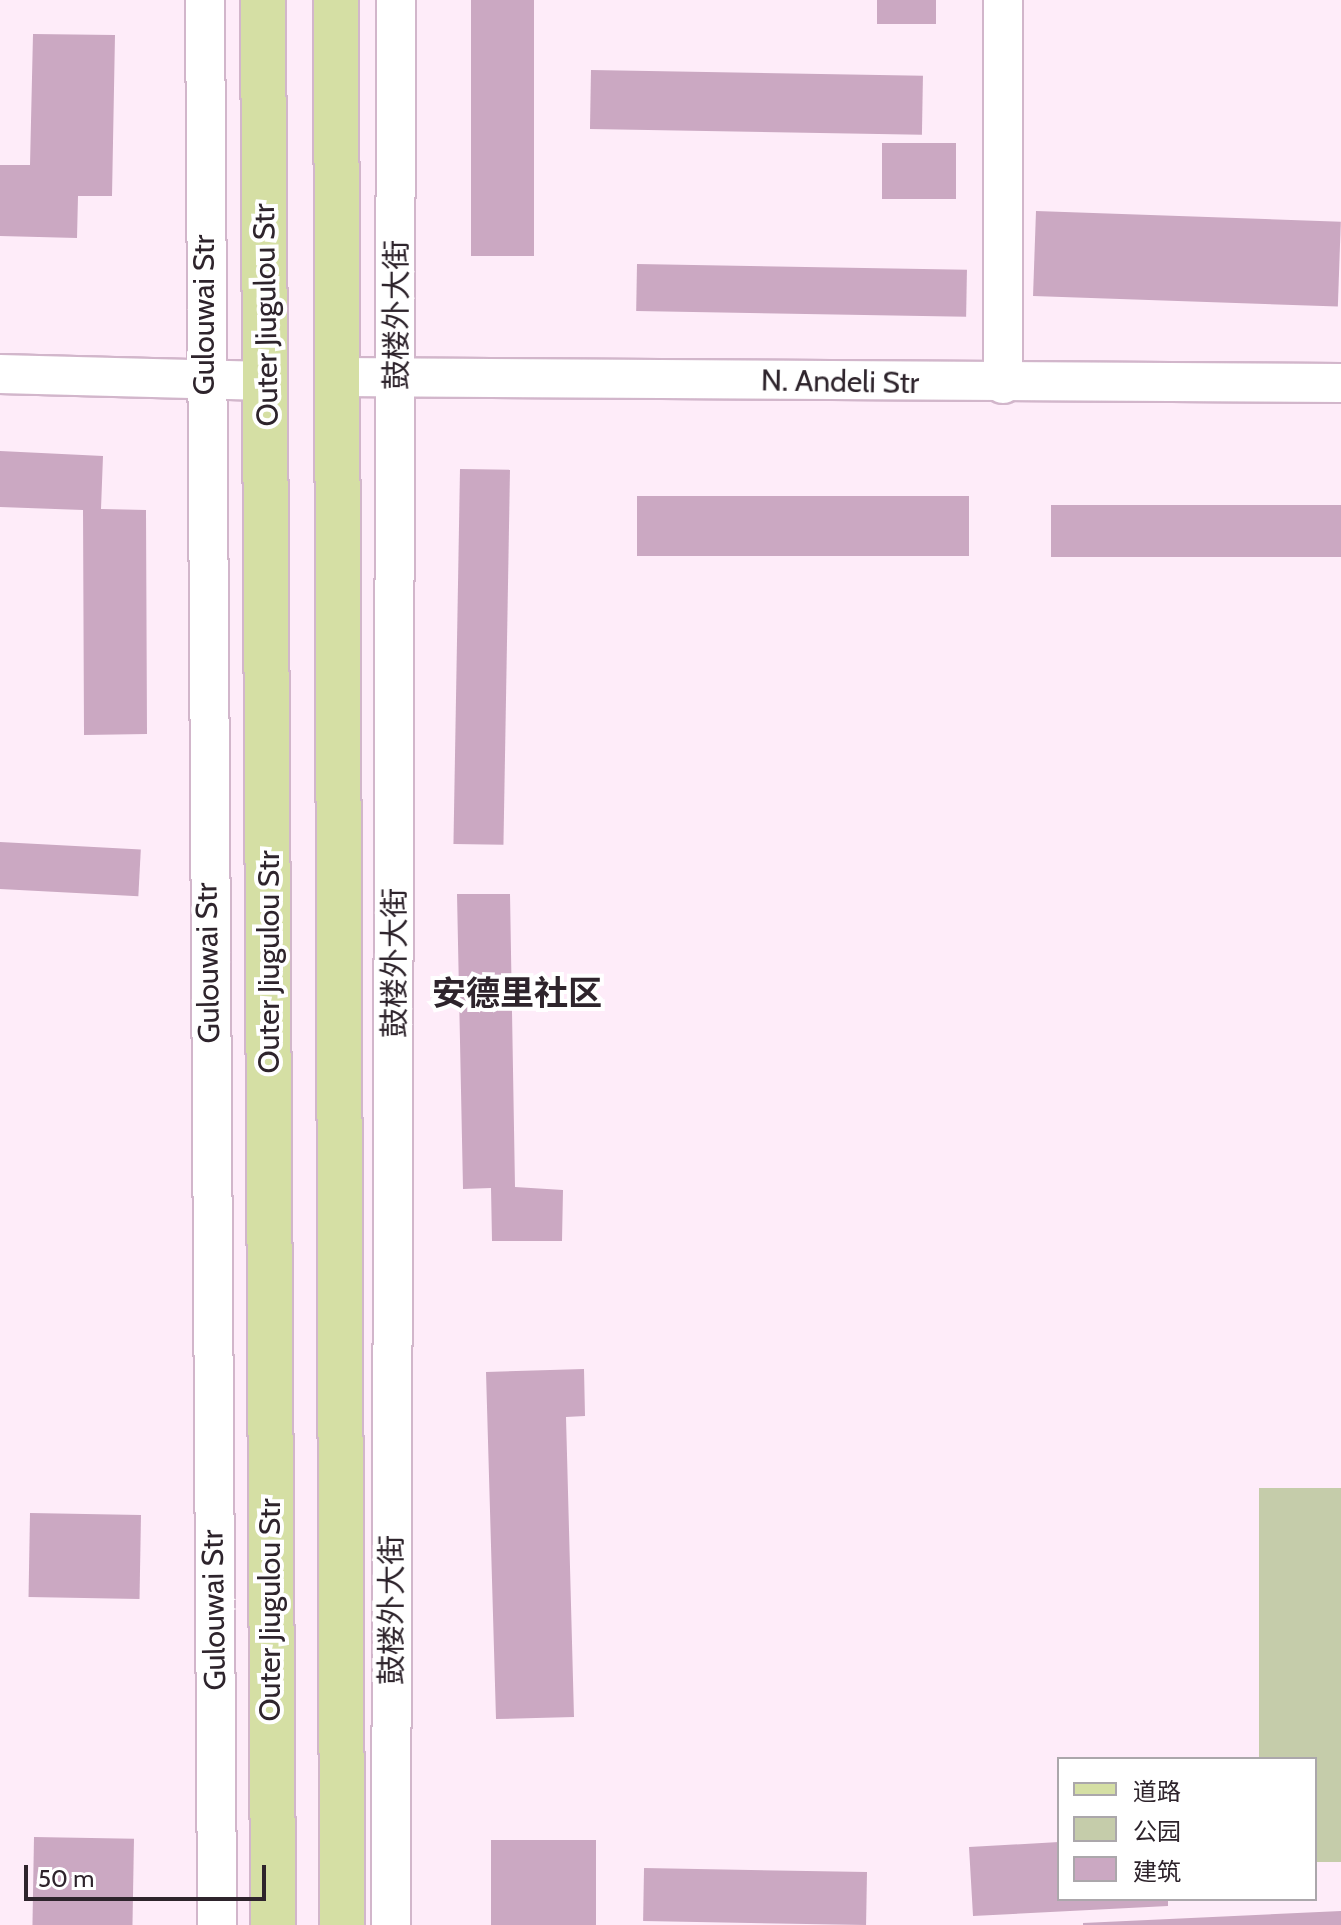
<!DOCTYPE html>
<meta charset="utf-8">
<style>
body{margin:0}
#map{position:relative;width:1341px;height:1925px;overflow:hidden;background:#feecf9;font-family:Cabin,"Noto Sans SC",sans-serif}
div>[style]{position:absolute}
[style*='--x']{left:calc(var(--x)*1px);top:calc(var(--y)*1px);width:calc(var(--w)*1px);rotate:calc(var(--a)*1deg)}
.green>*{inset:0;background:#c5ccaa}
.building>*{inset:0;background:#cba8c2;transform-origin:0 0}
.roads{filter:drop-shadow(2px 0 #d2b6cb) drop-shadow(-2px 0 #d2b6cb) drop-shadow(0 2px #d2b6cb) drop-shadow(0 -2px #d2b6cb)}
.minor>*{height:38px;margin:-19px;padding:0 19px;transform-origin:19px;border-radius:19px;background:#fff}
.major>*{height:44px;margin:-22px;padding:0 22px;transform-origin:22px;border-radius:22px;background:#d5dfa4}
span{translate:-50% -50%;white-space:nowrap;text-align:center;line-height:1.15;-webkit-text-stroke:8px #fff;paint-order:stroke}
.street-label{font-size:30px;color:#2e242c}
.quarter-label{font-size:34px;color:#2e242c;font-weight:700}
.legend{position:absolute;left:1057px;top:1757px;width:260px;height:144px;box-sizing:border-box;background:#fff;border:2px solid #aba7ab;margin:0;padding:10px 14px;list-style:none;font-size:24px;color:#2e242c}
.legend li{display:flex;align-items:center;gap:16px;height:40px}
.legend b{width:40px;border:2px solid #aba7ab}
.scale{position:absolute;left:24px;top:1865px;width:242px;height:36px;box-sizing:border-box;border:4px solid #2e242c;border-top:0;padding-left:10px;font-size:24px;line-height:28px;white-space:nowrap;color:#2e242c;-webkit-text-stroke:6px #fff;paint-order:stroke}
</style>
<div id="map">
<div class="green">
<i style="clip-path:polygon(1259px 1488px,1341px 1488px,1341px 1862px,1315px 1862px,1315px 1759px,1259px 1759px)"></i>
</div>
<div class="building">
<i style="left:471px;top:0;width:63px;height:256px"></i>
<i style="left:877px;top:0;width:59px;height:24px"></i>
<i style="clip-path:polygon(33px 34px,115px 35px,112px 196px,78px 196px,77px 238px,0 236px,0 165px,30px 165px)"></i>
<i style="left:591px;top:70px;width:332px;height:59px;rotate:1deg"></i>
<i style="left:882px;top:143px;width:74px;height:56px"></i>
<i style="left:1036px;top:211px;width:305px;height:85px;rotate:2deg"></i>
<i style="left:637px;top:264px;width:330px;height:47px;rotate:1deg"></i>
<i style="clip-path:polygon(0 451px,103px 456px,101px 509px,146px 510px,147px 734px,84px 735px,83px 510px,0 507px)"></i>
<i style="left:460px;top:469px;width:50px;height:375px;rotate:1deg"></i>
<i style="left:637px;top:496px;width:332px;height:60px"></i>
<i style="left:1341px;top:505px;width:52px;height:290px;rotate:90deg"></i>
<i style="left:0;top:842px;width:141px;height:47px;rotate:3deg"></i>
<i style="clip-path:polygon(457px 894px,510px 894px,515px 1187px,563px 1190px,562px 1241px,492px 1241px,491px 1188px,463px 1189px)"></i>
<i style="clip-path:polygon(584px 1369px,585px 1416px,566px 1417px,574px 1717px,496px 1719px,486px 1372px)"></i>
<i style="left:30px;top:1513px;width:111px;height:84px;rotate:1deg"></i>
<i style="left:34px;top:1837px;width:100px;height:88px;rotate:1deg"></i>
<i style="left:491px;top:1840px;width:105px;height:85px"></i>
<i style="clip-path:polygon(1059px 1842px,1059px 1899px,1168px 1899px,1168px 1906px,973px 1916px,969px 1847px)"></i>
<i style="left:867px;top:1872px;width:53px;height:223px;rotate:91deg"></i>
<i style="clip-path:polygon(1341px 1911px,1341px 1925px,1083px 1925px,1083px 1923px)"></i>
</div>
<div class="roads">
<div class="minor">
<i style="--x:205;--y:0;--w:1925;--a:89.64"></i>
<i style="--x:0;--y:374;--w:267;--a:1.5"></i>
<i style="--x:338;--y:377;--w:1003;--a:0.34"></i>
<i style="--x:1003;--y:384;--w:384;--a:-90"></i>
<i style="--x:391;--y:1925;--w:1925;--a:-89.85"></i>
</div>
<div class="major">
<i style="--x:263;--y:0;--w:1925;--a:89.7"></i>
<i style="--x:336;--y:0;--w:1925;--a:89.82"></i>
</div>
</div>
<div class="street-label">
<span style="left:204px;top:315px;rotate:-90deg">Gulouwai Str</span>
<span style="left:266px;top:315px;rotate:-91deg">Outer Jiugulou Str</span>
<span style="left:397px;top:315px;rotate:-90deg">鼓楼外大街</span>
<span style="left:840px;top:382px;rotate:1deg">N. Andeli Str</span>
<span style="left:269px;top:962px;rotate:-90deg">Outer Jiugulou Str</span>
<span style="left:208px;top:963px;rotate:-91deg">Gulouwai Str</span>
<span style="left:395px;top:963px;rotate:-90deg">鼓楼外大街</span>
<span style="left:214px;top:1610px;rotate:-91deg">Gulouwai Str</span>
<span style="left:270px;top:1610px;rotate:-90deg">Outer Jiugulou Str</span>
<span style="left:392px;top:1610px;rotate:-90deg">鼓楼外大街</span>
</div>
<div class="quarter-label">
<span style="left:517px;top:994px">安德里社区</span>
</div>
<ul class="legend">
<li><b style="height:10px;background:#d5dfa4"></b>道路</li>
<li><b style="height:22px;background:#c5ccaa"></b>公园</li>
<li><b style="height:22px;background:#cba8c2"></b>建筑</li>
</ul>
<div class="scale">50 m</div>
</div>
